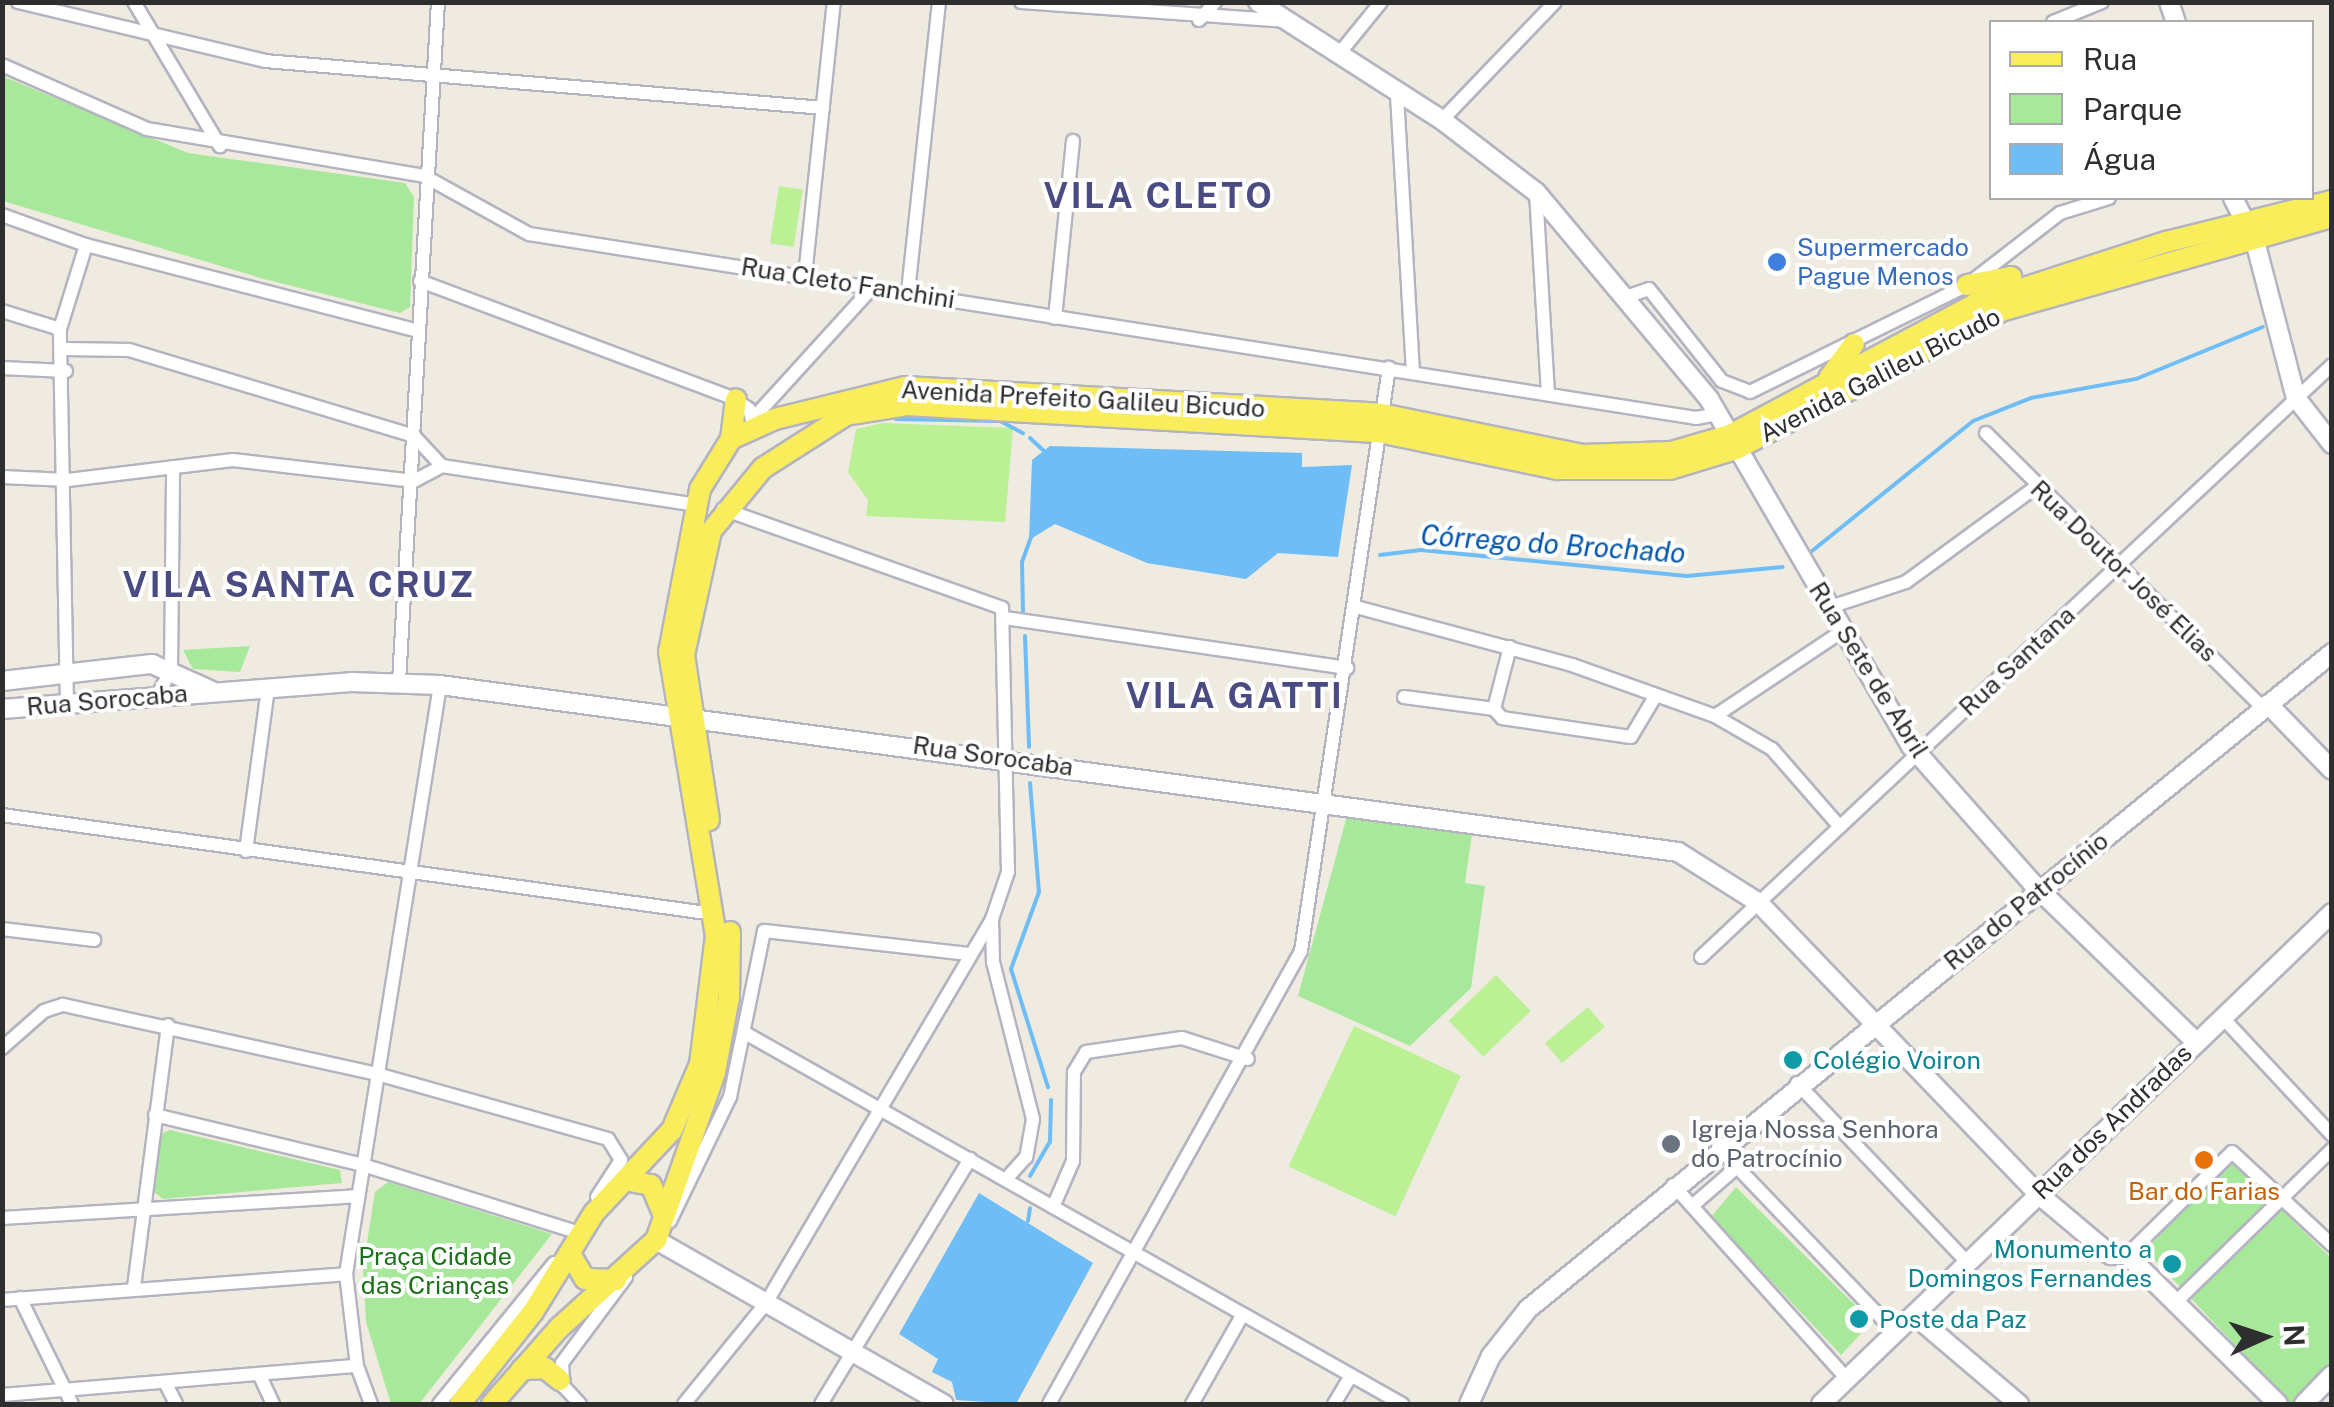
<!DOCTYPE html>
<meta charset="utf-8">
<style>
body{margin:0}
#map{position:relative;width:2334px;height:1407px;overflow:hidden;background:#efebe0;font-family:"Public Sans",sans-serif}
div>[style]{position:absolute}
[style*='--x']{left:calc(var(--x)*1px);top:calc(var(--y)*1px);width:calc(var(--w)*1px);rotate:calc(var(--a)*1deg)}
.green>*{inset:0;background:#a8e89a}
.pitch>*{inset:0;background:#bbf095;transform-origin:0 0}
.water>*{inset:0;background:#6ebdf6}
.stream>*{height:4px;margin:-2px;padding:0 2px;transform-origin:2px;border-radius:2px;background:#6ebdf6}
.roads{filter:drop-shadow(2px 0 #b4b4c1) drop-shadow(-2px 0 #b4b4c1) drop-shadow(0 2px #b4b4c1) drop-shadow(0 -2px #b4b4c1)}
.minor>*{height:12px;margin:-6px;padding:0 6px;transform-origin:6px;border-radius:6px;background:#fff}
.tertiary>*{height:18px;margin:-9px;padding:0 9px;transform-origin:9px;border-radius:9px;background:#fff}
.secondary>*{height:18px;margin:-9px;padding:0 9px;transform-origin:9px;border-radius:9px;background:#fff}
.primary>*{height:20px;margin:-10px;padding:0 10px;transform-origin:10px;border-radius:10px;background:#f9ed5b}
.dots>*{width:28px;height:28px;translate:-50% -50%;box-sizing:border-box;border:5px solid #fff;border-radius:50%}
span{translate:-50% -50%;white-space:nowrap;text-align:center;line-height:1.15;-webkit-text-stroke:8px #fff;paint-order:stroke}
.shop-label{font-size:25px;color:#366cbe}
.left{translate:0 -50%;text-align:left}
.street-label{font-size:25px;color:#2e2e2e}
.culture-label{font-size:25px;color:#0d838f}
.right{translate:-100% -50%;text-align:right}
.worship-label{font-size:25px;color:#5b616d}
.food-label{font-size:25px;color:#c56008}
.park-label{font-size:25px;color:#1b7117}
.water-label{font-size:28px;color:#0557aa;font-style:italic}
.district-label{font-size:35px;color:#4a4b82;font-weight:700;letter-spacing:2.5px}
.frame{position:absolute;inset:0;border:5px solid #2e2e2e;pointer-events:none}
.legend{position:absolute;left:1989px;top:20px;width:325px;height:180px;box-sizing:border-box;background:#fff;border:2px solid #ababab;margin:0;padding:12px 18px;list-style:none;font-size:30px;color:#2e2e2e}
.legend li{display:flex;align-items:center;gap:20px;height:50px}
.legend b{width:50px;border:2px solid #ababab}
.north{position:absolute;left:2214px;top:1287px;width:100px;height:100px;-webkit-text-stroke:8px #fff;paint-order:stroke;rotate:87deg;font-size:28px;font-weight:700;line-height:40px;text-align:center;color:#2e2e2e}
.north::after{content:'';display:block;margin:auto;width:35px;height:45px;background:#2e2e2e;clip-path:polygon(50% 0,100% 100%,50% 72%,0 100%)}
</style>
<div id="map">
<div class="green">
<i style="clip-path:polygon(2px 76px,188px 153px,405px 183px,414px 197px,410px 307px,400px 313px,264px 279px,3px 201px)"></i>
<i style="clip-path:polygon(250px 646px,240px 672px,193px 669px,183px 650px)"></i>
<i style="clip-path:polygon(1347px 816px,1472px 834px,1465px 883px,1485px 886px,1471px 988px,1410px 1046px,1298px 996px)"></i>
<i style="clip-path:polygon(170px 1130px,340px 1170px,342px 1183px,163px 1199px,153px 1191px,160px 1134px)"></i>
<i style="clip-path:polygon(2232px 1162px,2331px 1258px,2331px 1363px,2291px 1404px,2145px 1250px)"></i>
<i style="clip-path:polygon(388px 1182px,552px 1234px,419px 1404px,391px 1404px,366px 1322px,363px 1268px,375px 1192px)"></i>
<i style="clip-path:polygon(1736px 1187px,1872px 1322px,1841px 1355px,1711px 1217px)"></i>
</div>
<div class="pitch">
<i style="left:779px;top:186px;width:24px;height:58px;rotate:9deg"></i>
<i style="clip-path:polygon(882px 423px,1013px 428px,1005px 522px,866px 516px,868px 500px,848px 472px,856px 429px)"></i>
<i style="left:1496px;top:975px;width:50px;height:66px;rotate:46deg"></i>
<i style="left:1588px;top:1007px;width:26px;height:56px;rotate:50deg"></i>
<i style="left:1354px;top:1026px;width:118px;height:155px;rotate:25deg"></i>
</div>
<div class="water">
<i style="clip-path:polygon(1050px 446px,1302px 453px,1302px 467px,1352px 465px,1338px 557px,1278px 553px,1246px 579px,1147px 563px,1055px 524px,1029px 540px,1032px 460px)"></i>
<i style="clip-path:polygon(979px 1193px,1093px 1263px,1016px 1404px,956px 1400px,952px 1382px,932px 1372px,938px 1359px,899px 1334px)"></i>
</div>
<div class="stream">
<i style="--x:896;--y:419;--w:104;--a:1.1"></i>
<i style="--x:1000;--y:421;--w:26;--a:28"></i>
<i style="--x:1030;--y:438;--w:21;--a:43"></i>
<i style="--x:1812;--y:551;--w:207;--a:-38.9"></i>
<i style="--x:1973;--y:421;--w:62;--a:-21.6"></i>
<i style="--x:2031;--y:398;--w:107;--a:-10.3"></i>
<i style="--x:2136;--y:379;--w:137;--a:-22.3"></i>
<i style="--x:1380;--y:555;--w:41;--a:-7"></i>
<i style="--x:1421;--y:550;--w:267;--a:5.6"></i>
<i style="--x:1687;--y:576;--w:96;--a:-5.4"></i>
<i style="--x:1023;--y:611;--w:49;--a:-91.2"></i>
<i style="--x:1022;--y:562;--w:27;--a:-70"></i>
<i style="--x:1025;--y:636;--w:111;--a:87.9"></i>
<i style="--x:1030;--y:783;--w:109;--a:85.3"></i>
<i style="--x:1039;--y:892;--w:82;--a:110"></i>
<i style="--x:1011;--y:969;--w:124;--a:72.6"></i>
<i style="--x:1030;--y:1176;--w:39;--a:-60"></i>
<i style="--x:1050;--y:1142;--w:42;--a:-88.6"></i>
<i style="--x:1028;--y:1221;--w:13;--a:-81"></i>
</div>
<div class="roads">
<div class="minor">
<i style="--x:18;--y:2;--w:254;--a:13.4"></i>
<i style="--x:265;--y:61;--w:560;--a:4.81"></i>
<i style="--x:134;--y:2;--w:168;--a:59.2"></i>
<i style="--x:1021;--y:2;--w:267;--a:4.1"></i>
<i style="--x:1199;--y:20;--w:24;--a:-48"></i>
<i style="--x:2053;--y:22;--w:53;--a:-22.2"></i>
<i style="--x:1338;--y:55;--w:68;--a:-50.9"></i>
<i style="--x:2;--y:65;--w:158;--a:23.8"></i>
<i style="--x:147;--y:129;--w:281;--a:9.6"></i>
<i style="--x:424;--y:176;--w:120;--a:28.9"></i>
<i style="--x:529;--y:234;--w:1181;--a:8.96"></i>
<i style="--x:1696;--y:418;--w:22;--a:-10"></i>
<i style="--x:1397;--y:95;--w:277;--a:86.7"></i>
<i style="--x:1442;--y:120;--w:163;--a:-46.2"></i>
<i style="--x:1536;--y:192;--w:202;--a:86.6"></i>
<i style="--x:2;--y:215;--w:89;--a:19.7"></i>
<i style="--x:86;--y:245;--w:343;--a:14.5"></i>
<i style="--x:805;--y:276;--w:276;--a:-84"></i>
<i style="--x:420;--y:281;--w:332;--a:20.5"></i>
<i style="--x:731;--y:397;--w:22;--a:34"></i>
<i style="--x:749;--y:409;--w:20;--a:75"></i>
<i style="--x:908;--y:292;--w:292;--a:-83.9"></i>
<i style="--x:1626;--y:297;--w:24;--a:-19"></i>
<i style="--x:1649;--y:289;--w:117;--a:51.6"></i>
<i style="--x:1722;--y:381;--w:30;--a:21"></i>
<i style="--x:1750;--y:392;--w:242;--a:-26.2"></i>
<i style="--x:1967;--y:285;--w:118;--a:-37.7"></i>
<i style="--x:2060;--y:213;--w:51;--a:-17"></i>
<i style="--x:2;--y:311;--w:61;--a:17.2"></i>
<i style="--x:1055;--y:318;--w:178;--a:-84.2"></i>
<i style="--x:65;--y:349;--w:64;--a:0.9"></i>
<i style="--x:129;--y:350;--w:298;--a:16.8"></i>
<i style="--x:414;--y:436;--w:41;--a:47"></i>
<i style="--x:442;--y:466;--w:258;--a:8.7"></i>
<i style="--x:2;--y:368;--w:64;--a:2.7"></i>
<i style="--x:760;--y:411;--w:168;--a:-47.7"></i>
<i style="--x:1986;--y:433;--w:390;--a:44.8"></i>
<i style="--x:2;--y:477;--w:66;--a:2.6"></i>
<i style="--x:68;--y:480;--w:166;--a:-6.9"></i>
<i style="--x:233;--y:460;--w:182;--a:6.6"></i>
<i style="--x:414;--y:481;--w:32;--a:-28"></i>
<i style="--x:723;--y:509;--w:296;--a:19.5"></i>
<i style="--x:1002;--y:608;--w:264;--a:88.7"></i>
<i style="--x:1008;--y:872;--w:50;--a:108.8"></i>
<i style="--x:992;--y:919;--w:43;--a:88.7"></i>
<i style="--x:993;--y:962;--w:162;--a:75.7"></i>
<i style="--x:1033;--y:1119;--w:39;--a:100"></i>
<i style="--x:1026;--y:1157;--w:30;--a:132"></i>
<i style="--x:1356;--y:607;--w:224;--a:15"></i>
<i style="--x:1572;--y:665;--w:152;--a:19.6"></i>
<i style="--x:1715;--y:716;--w:66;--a:30.1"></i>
<i style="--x:1772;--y:749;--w:103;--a:48.9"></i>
<i style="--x:1830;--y:607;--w:80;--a:-18.2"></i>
<i style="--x:1906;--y:582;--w:162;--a:-36.2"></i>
<i style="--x:1005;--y:618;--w:346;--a:8.3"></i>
<i style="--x:1510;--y:647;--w:64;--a:104.5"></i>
<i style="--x:1494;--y:709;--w:12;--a:48"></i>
<i style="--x:1502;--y:718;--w:130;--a:8.4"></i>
<i style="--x:1631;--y:737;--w:49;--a:-59.2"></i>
<i style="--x:399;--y:682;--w:681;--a:-86.72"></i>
<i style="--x:1404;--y:697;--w:91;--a:7.6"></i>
<i style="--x:155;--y:700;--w:34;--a:-62"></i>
<i style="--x:171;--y:670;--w:203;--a:-89.4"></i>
<i style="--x:67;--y:704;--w:375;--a:-91.1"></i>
<i style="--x:60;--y:329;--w:88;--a:-72.8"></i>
<i style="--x:1715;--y:716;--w:155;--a:-33.7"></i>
<i style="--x:2;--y:815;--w:719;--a:7.92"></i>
<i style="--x:246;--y:851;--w:164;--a:-82.3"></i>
<i style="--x:2;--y:929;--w:93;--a:6.8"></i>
<i style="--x:1701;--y:957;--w:865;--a:-43.17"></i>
<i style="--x:2222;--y:1017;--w:161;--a:47"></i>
<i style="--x:745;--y:1033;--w:755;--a:29.45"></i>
<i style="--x:2;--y:1048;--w:56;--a:-41.4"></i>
<i style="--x:44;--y:1011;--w:20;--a:-18"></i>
<i style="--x:63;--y:1005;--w:321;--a:12.4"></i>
<i style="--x:377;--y:1074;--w:240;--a:15.7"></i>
<i style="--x:608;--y:1139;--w:25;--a:58"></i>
<i style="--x:621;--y:1160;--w:44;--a:123"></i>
<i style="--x:1797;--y:1083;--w:247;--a:46.5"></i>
<i style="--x:155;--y:1115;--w:214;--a:13.5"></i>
<i style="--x:363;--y:1165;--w:227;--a:17.4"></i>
<i style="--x:1718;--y:1147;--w:256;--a:46.3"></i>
<i style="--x:1673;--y:1185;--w:261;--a:48.1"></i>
<i style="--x:1692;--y:1206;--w:60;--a:-40.9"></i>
<i style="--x:1053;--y:1207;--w:50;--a:-66.5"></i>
<i style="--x:1073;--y:1161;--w:89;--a:-89.4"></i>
<i style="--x:1074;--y:1072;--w:23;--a:-59"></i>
<i style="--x:1086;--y:1052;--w:97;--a:-8.3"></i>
<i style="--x:1182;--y:1038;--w:69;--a:17.7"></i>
<i style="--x:2;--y:1218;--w:357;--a:-3.5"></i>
<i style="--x:670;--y:1221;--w:138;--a:-64.2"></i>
<i style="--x:730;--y:1097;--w:169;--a:-78.4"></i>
<i style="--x:764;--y:931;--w:207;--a:6.4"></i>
<i style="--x:2127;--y:1255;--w:147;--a:-44.4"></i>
<i style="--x:2232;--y:1152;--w:137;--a:42.9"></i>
<i style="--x:134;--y:1287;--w:264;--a:-82.6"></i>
<i style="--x:20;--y:1298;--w:118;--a:63.9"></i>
<i style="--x:2;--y:1300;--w:345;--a:-4.3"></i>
<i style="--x:2177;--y:1301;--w:217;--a:-44.4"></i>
<i style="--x:260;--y:1376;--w:31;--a:65"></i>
<i style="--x:167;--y:1386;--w:20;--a:63"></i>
<i style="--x:2;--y:1395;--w:356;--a:-4.7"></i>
<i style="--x:371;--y:1404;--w:40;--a:-110.2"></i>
<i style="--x:357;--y:1366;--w:93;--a:-96.8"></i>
<i style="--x:346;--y:1274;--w:596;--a:-80.93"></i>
<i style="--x:439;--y:1404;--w:182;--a:-50.8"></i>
<i style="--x:580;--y:1404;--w:25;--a:-133"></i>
<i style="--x:563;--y:1386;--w:23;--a:-92"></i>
<i style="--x:562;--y:1363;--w:107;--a:-53.3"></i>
<i style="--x:684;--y:1404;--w:130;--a:-50.9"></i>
<i style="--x:766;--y:1303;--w:446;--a:-59.5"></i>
<i style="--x:821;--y:1404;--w:287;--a:-58.7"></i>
<i style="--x:1049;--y:1404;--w:518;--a:-60.91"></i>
<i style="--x:1301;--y:951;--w:590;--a:-81.42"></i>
<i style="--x:1192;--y:1404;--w:103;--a:-60.5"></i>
<i style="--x:1334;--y:1404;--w:33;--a:-59"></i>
</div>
<div class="tertiary">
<i style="--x:1258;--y:2;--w:219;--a:32.7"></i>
<i style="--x:1442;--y:120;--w:118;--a:37.5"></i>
<i style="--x:1536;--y:192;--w:270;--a:50.1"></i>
<i style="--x:1709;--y:399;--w:402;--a:59.8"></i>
<i style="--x:1911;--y:746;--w:183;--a:48.5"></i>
<i style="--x:2032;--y:883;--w:228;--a:44.1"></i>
<i style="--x:2255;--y:241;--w:162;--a:75.4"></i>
<i style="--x:2296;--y:398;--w:58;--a:52"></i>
<i style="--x:2268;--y:704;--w:92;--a:45.9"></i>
<i style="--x:656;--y:1240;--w:331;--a:29.7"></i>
<i style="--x:1469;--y:1404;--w:53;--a:-65.4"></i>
<i style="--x:1491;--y:1356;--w:60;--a:-51.8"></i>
<i style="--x:1528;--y:1309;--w:1038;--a:-39.21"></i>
</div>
<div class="secondary">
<i style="--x:2169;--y:2;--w:21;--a:71"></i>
<i style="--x:2233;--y:198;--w:38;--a:63"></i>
<i style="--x:2;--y:681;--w:151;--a:-6.5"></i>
<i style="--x:152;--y:664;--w:64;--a:24.1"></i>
<i style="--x:2;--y:709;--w:350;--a:-4.4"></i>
<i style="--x:351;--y:682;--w:89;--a:1.9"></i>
<i style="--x:440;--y:685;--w:1249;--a:7.68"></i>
<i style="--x:1678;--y:852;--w:96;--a:32.2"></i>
<i style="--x:1759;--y:903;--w:402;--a:46.2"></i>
<i style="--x:2037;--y:1193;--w:97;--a:40"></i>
<i style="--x:2111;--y:1255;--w:16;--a:0"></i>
<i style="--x:2127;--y:1255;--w:212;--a:44.6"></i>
<i style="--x:1914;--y:1315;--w:138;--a:40.3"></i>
<i style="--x:1821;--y:1404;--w:709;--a:-43.86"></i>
<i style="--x:2304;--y:1404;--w:40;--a:-46"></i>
</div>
<div class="primary">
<i style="--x:1967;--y:285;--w:45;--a:-10.3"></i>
<i style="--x:1829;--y:378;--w:42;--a:-53.7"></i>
<i style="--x:731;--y:439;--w:40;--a:-82.9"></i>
<i style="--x:709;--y:820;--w:167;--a:-98.6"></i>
<i style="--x:684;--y:655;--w:127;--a:-77.7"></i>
<i style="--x:711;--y:531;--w:82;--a:-50.5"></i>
<i style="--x:763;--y:468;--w:98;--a:-32.6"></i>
<i style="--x:846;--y:415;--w:63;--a:-9.2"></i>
<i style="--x:908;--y:405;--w:472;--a:3.3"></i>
<i style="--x:1379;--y:432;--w:183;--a:11.7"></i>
<i style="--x:1558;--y:469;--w:112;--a:0"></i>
<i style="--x:1670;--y:469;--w:69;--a:-16.9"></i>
<i style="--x:1736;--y:449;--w:299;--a:-27.5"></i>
<i style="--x:2001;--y:311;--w:344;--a:-15.9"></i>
<i style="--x:625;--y:1180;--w:26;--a:11"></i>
<i style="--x:651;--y:1185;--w:33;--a:67"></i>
<i style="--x:570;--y:1254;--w:29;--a:59"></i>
<i style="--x:585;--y:1279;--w:31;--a:2"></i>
<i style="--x:522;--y:1369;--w:23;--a:-2"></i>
<i style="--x:545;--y:1368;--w:19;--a:39"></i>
<i style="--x:460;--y:1404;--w:117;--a:-51.6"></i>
<i style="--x:533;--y:1312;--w:116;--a:-58.4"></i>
<i style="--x:594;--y:1213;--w:114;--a:-46.8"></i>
<i style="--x:672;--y:1130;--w:72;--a:-67"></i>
<i style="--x:700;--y:1064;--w:129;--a:-82.9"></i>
<i style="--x:716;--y:936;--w:288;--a:-99.4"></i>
<i style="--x:669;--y:652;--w:166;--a:-79.2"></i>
<i style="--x:700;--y:489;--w:59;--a:-58.2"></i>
<i style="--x:731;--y:439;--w:48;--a:-24.4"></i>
<i style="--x:775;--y:419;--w:134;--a:-13.8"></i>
<i style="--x:905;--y:387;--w:477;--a:3.2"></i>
<i style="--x:1381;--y:414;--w:205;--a:11.5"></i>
<i style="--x:1582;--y:455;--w:89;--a:-1.9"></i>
<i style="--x:1671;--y:452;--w:61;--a:-16.1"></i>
<i style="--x:1730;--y:435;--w:278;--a:-28.1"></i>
<i style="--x:1975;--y:304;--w:201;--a:-18"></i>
<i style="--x:2166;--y:242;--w:171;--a:-13.9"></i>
<i style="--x:492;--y:1404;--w:103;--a:-48.6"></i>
<i style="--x:560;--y:1327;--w:130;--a:-42.2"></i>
<i style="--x:656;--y:1240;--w:178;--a:-70.6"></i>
<i style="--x:715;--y:1072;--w:76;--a:-79.4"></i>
<i style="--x:729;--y:997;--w:65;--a:-89.1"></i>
</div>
</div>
<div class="dots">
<i style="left:1777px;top:262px;background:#3f7fe0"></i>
<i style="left:1793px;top:1060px;background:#0f9aa8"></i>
<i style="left:1671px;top:1144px;background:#6b7280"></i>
<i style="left:2204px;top:1160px;background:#e8710a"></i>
<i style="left:2172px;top:1264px;background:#0f9aa8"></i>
<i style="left:1859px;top:1319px;background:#0f9aa8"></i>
</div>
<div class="shop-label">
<span class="left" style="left:1797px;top:262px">Supermercado<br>Pague Menos</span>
</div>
<div class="street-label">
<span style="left:848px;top:283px;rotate:9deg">Rua Cleto Fanchini</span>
<span style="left:1880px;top:375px;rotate:-27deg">Avenida Galileu Bicudo</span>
<span style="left:1083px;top:399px;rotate:3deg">Avenida Prefeito Galileu Bicudo</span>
<span style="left:2124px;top:571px;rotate:44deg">Rua Doutor José Elias</span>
<span style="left:2017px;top:661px;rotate:-43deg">Rua Santana</span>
<span style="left:1869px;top:670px;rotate:58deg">Rua Sete de Abril</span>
<span style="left:107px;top:700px;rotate:-5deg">Rua Sorocaba</span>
<span style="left:993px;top:756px;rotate:8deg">Rua Sorocaba</span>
<span style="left:2026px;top:901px;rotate:-39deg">Rua do Patrocínio</span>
<span style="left:2112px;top:1122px;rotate:-44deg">Rua dos Andradas</span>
</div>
<div class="culture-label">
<span class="left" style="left:1813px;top:1060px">Colégio Voiron</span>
<span class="right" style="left:2152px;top:1264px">Monumento a<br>Domingos Fernandes</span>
<span class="left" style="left:1879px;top:1319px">Poste da Paz</span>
</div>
<div class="worship-label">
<span class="left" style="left:1691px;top:1144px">Igreja Nossa Senhora<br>do Patrocínio</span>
</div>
<div class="food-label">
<span style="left:2204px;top:1191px">Bar do Farias</span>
</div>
<div class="park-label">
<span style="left:435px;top:1271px">Praça Cidade<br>das Crianças</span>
</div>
<div class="water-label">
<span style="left:1553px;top:544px;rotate:4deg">Córrego do Brochado</span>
</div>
<div class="district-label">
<span style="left:1159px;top:196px">VILA CLETO</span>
<span style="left:299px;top:585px">VILA SANTA CRUZ</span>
<span style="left:1235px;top:696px">VILA GATTI</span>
</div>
<div class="frame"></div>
<ul class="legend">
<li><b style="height:12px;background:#f9ed5b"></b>Rua</li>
<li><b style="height:28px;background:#a8e89a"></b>Parque</li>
<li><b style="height:28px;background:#6ebdf6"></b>Água</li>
</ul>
<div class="north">N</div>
</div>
